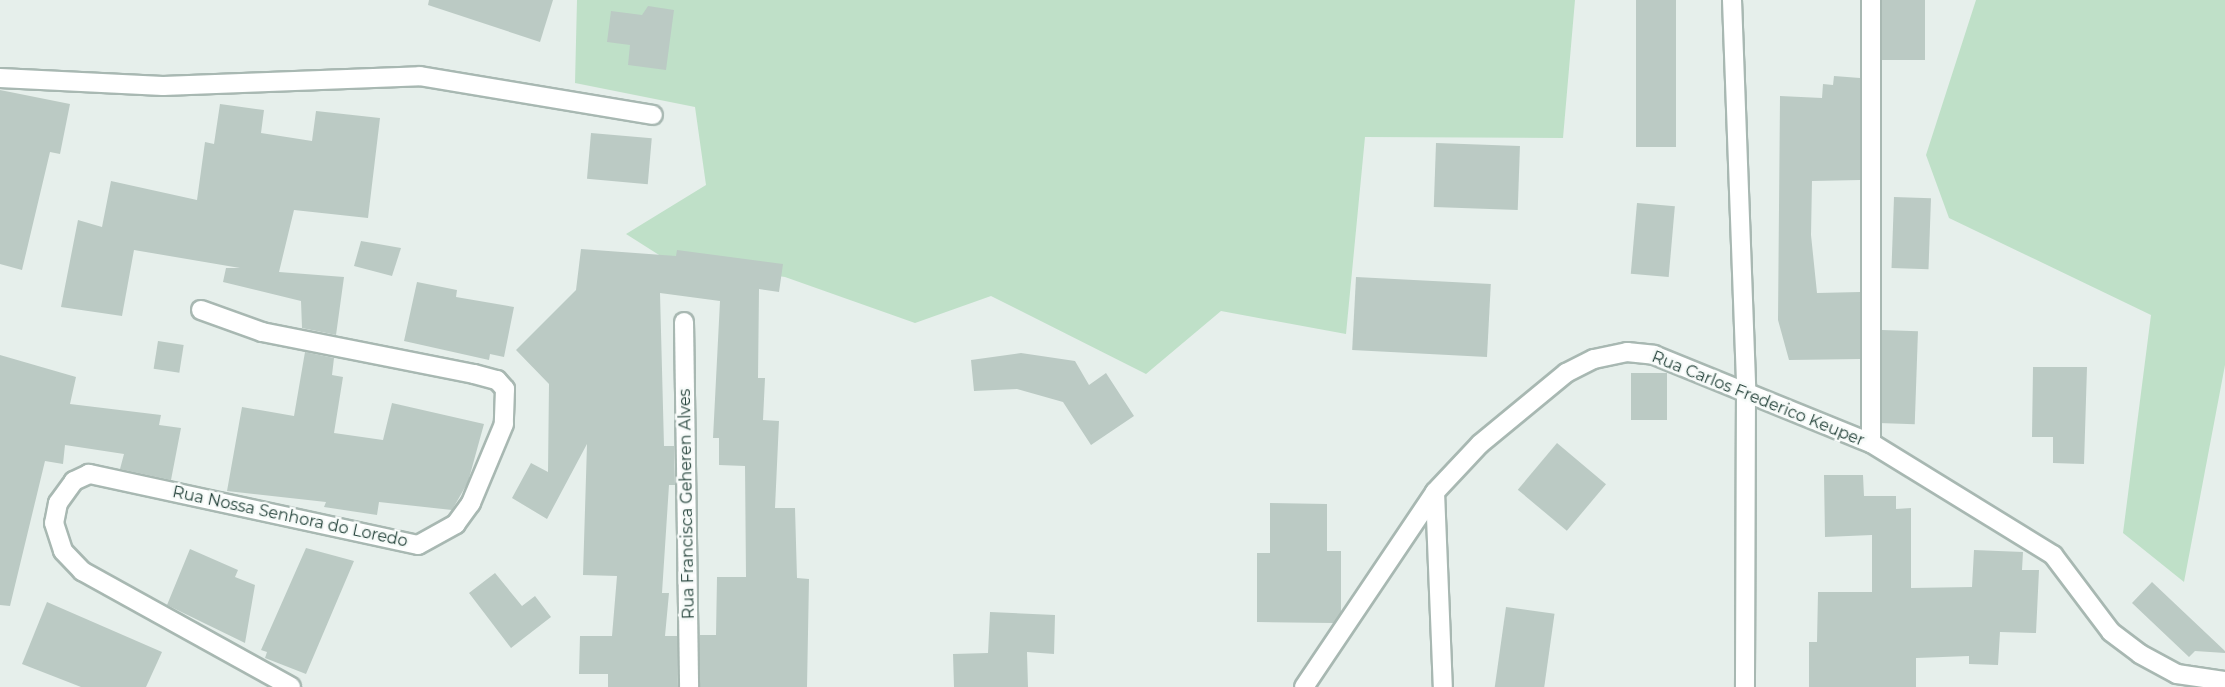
<!DOCTYPE html>
<style>
body{margin:0}
#map{position:relative;width:2225px;height:687px;overflow:hidden;background:#e6efeb;font-family:Montserrat,sans-serif}
div>[style]{position:absolute}
[style*='--x']{left:calc(var(--x)*1px);top:calc(var(--y)*1px);width:calc(var(--w)*1px);rotate:calc(var(--a)*1deg)}
.green>*{inset:0;background:#bfe0c8}
.building>*{inset:0;background:#bbcac4;transform-origin:0 0}
.roads{filter:drop-shadow(2px 0 #a8b8b2) drop-shadow(-2px 0 #a8b8b2) drop-shadow(0 2px #a8b8b2) drop-shadow(0 -2px #a8b8b2)}
.minor>*{height:18px;margin:-9px;padding:0 9px;transform-origin:9px;border-radius:9px;background:#fff}
span{translate:-50% -50%;white-space:nowrap;text-align:center;line-height:1.15;-webkit-text-stroke:5px #f7fbf9;paint-order:stroke}
.street-label{font-size:16px;color:#24423a}
</style>
<div id="map">
<div class="green">
<i style="clip-path:polygon(577px 0,1575px 0,1563px 138px,1365px 137px,1346px 334px,1221px 311px,1146px 374px,991px 296px,915px 323px,785px 277px,667px 260px,626px 234px,706px 185px,695px 107px,575px 83px)"></i>
<i style="clip-path:polygon(1976px 0,2225px 0,2225px 365px,2184px 582px,2123px 533px,2151px 315px,1949px 218px,1926px 155px)"></i>
</div>
<div class="building">
<i style="clip-path:polygon(429px 0,553px 0,540px 42px,428px 5px)"></i>
<i style="left:1636px;top:0;width:40px;height:147px"></i>
<i style="left:1882px;top:0;width:43px;height:60px"></i>
<i style="clip-path:polygon(648px 6px,674px 10px,666px 70px,628px 65px,630px 45px,607px 42px,611px 11px,642px 15px)"></i>
<i style="clip-path:polygon(1834px 76px,1860px 78px,1860px 180px,1812px 181px,1811px 235px,1817px 293px,1860px 292px,1860px 359px,1789px 360px,1778px 320px,1780px 96px,1822px 98px,1823px 84px,1833px 85px)"></i>
<i style="clip-path:polygon(0 90px,70px 104px,60px 154px,50px 152px,22px 270px,0 264px)"></i>
<i style="clip-path:polygon(220px 104px,264px 110px,261px 133px,312px 141px,316px 111px,380px 118px,368px 218px,294px 210px,279px 272px,344px 277px,336px 335px,302px 328px,301px 301px,223px 282px,226px 268px,240px 268px,134px 250px,122px 316px,61px 307px,78px 220px,102px 227px,111px 181px,197px 200px,205px 142px,214px 144px)"></i>
<i style="left:591px;top:133px;width:61px;height:46px;rotate:5deg"></i>
<i style="left:1436px;top:143px;width:84px;height:64px;rotate:2deg"></i>
<i style="left:1894px;top:197px;width:37px;height:71px;rotate:2deg"></i>
<i style="left:1637px;top:203px;width:38px;height:71px;rotate:5deg"></i>
<i style="clip-path:polygon(361px 241px,401px 248px,392px 276px,354px 266px)"></i>
<i style="clip-path:polygon(581px 249px,676px 256px,677px 250px,783px 264px,779px 292px,759px 289px,758px 378px,765px 378px,763px 420px,779px 421px,775px 508px,795px 508px,797px 578px,809px 579px,807px 687px,700px 687px,700px 635px,716px 635px,717px 577px,746px 577px,745px 466px,719px 465px,719px 438px,713px 438px,720px 301px,660px 293px,664px 446px,674px 446px,675px 485px,669px 485px,662px 593px,669px 593px,665px 636px,677px 636px,678px 687px,608px 687px,608px 674px,579px 674px,580px 636px,612px 636px,617px 576px,583px 575px,587px 444px,547px 519px,512px 498px,531px 463px,548px 472px,549px 384px,516px 350px,576px 290px)"></i>
<i style="left:1356px;top:277px;width:135px;height:73px;rotate:3deg"></i>
<i style="clip-path:polygon(417px 282px,457px 290px,456px 297px,514px 307px,504px 357px,490px 354px,489px 360px,404px 341px)"></i>
<i style="left:1882px;top:330px;width:36px;height:93px;rotate:2deg"></i>
<i style="left:158px;top:341px;width:26px;height:28px;rotate:9deg"></i>
<i style="clip-path:polygon(305px 352px,334px 358px,332px 375px,343px 377px,334px 433px,383px 440px,392px 403px,484px 424px,468px 482px,452px 510px,379px 502px,377px 515px,324px 507px,326px 502px,227px 491px,242px 407px,294px 416px)"></i>
<i style="clip-path:polygon(1021px 353px,1075px 361px,1089px 385px,1106px 373px,1134px 416px,1091px 445px,1063px 402px,1017px 389px,974px 391px,971px 360px)"></i>
<i style="clip-path:polygon(0 355px,76px 377px,70px 404px,161px 415px,159px 425px,181px 428px,171px 480px,120px 469px,124px 454px,65px 445px,63px 464px,45px 461px,10px 606px,0 605px)"></i>
<i style="clip-path:polygon(2033px 367px,2087px 367px,2084px 464px,2053px 463px,2053px 437px,2032px 437px)"></i>
<i style="left:1631px;top:373px;width:36px;height:47px"></i>
<i style="left:1557px;top:443px;width:64px;height:61px;rotate:40deg"></i>
<i style="clip-path:polygon(1824px 475px,1863px 475px,1864px 496px,1896px 496px,1896px 509px,1911px 508px,1911px 588px,1972px 587px,1974px 550px,2023px 552px,2022px 570px,2039px 570px,2036px 633px,2000px 632px,1998px 665px,1969px 664px,1969px 656px,1916px 658px,1916px 687px,1809px 687px,1809px 642px,1817px 642px,1818px 592px,1872px 592px,1872px 535px,1825px 537px)"></i>
<i style="clip-path:polygon(1270px 503px,1327px 504px,1327px 551px,1341px 551px,1341px 612px,1334px 623px,1257px 622px,1257px 553px,1270px 553px)"></i>
<i style="clip-path:polygon(306px 548px,354px 561px,306px 674px,265px 658px,267px 652px,261px 650px)"></i>
<i style="clip-path:polygon(190px 549px,238px 570px,235px 577px,255px 585px,245px 643px,167px 605px)"></i>
<i style="clip-path:polygon(495px 573px,522px 606px,535px 596px,551px 617px,511px 648px,469px 593px)"></i>
<i style="clip-path:polygon(2152px 582px,2225px 651px,2225px 653px,2195px 651px,2189px 657px,2132px 603px)"></i>
<i style="clip-path:polygon(47px 602px,162px 652px,146px 687px,81px 687px,22px 664px)"></i>
<i style="left:1506px;top:607px;width:49px;height:81px;rotate:8deg"></i>
<i style="clip-path:polygon(990px 612px,1055px 615px,1054px 654px,1027px 652px,1028px 687px,954px 687px,953px 654px,988px 653px)"></i>
</div>
<div class="roads">
<div class="minor">
<i style="--x:1732;--y:0;--w:390;--a:87.9"></i>
<i style="--x:1746;--y:390;--w:297;--a:90.2"></i>
<i style="--x:1871;--y:0;--w:443;--a:90"></i>
<i style="--x:0;--y:78;--w:163;--a:2.8"></i>
<i style="--x:163;--y:86;--w:257;--a:-2.2"></i>
<i style="--x:420;--y:76;--w:236;--a:9.5"></i>
<i style="--x:201;--y:310;--w:65;--a:19.8"></i>
<i style="--x:262;--y:332;--w:216;--a:11.2"></i>
<i style="--x:474;--y:374;--w:24;--a:15"></i>
<i style="--x:497;--y:380;--w:12;--a:48"></i>
<i style="--x:505;--y:389;--w:35;--a:92"></i>
<i style="--x:504;--y:424;--w:86;--a:112.7"></i>
<i style="--x:471;--y:503;--w:26;--a:126"></i>
<i style="--x:456;--y:524;--w:43;--a:151.1"></i>
<i style="--x:418;--y:545;--w:337;--a:-167.8"></i>
<i style="--x:89;--y:474;--w:17;--a:155"></i>
<i style="--x:74;--y:481;--w:27;--a:126"></i>
<i style="--x:58;--y:503;--w:20;--a:101"></i>
<i style="--x:54;--y:523;--w:29;--a:72"></i>
<i style="--x:63;--y:551;--w:28;--a:46"></i>
<i style="--x:82;--y:571;--w:239;--a:29"></i>
<i style="--x:684;--y:322;--w:365;--a:89.2"></i>
<i style="--x:1435;--y:492;--w:195;--a:87.7"></i>
<i style="--x:1304;--y:687;--w:235;--a:-56.1"></i>
<i style="--x:1435;--y:492;--w:66;--a:-46.8"></i>
<i style="--x:1480;--y:444;--w:112;--a:-39.5"></i>
<i style="--x:1566;--y:373;--w:31;--a:-27"></i>
<i style="--x:1594;--y:359;--w:34;--a:-12"></i>
<i style="--x:1627;--y:352;--w:27;--a:6"></i>
<i style="--x:1654;--y:355;--w:234;--a:22.1"></i>
<i style="--x:1871;--y:443;--w:214;--a:31.6"></i>
<i style="--x:2053;--y:555;--w:96;--a:53"></i>
<i style="--x:2111;--y:632;--w:36;--a:37"></i>
<i style="--x:2140;--y:654;--w:42;--a:28.4"></i>
<i style="--x:2177;--y:674;--w:49;--a:8.3"></i>
</div>
</div>
<div class="street-label">
<span style="left:1758px;top:399px;rotate:22deg">Rua Carlos Frederico Keuper</span>
<span style="left:687px;top:504px;rotate:-91deg">Rua Francisca Geheren Alves</span>
<span style="left:290px;top:517px;rotate:12deg">Rua Nossa Senhora do Loredo</span>
</div>
</div>
